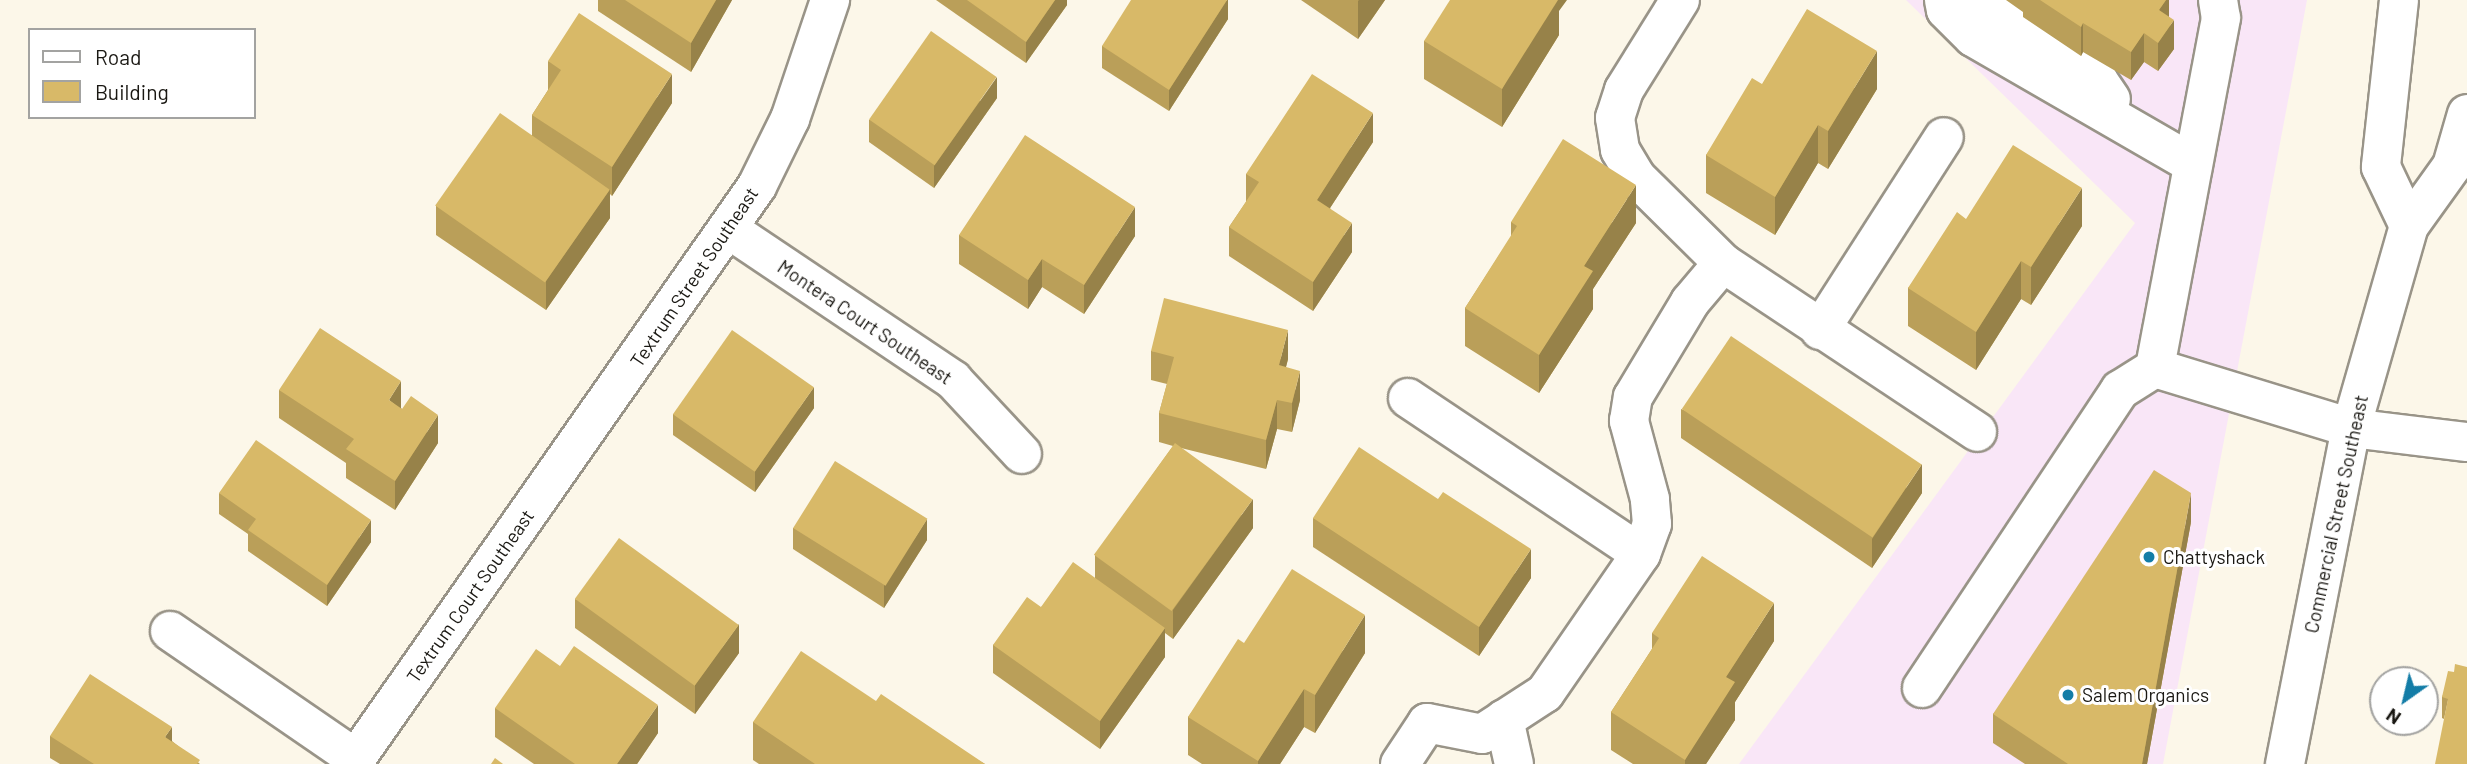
<!DOCTYPE html>
<style>
body{margin:0}
#map{position:relative;width:2467px;height:764px;overflow:hidden;background:#fcf7e9;font-family:Barlow,sans-serif}
div>[style]{position:absolute}
[style*='--x']{left:calc(var(--x)*1px);top:calc(var(--y)*1px);width:calc(var(--w)*1px);rotate:calc(var(--a)*1deg)}
.commercial>*{inset:0;background:#f9e6f7}
.roads{filter:drop-shadow(2px 0 #999488) drop-shadow(-2px 0 #999488) drop-shadow(0 2px #999488) drop-shadow(0 -2px #999488)}
.minor>*{height:38px;margin:-19px;padding:0 19px;transform-origin:19px;border-radius:19px;background:#fff}
.major>*{height:38px;margin:-19px;padding:0 19px;transform-origin:19px;border-radius:19px;background:#fff}
.wall>*{inset:0;background:#ba9f59}
.shaded-wall>*{inset:0;background:#978249}
.building>*{inset:0;background:#d8b968;transform-origin:0 0}
.dots>*{width:19px;height:19px;translate:-50% -50%;box-sizing:border-box;border:4px solid #fff;border-radius:50%}
span{translate:-50% -50%;white-space:nowrap;text-align:center;line-height:1.15;-webkit-text-stroke:6px #fff;paint-order:stroke}
.street-label{font-size:19px;color:#1a1813}
.poi-label{font-size:19px;color:#1a1813}
.left{translate:0 -50%;text-align:left}
.legend{position:absolute;left:28px;top:28px;width:228px;height:91px;box-sizing:border-box;background:#fff;border:2px solid #a3a3a1;margin:0;padding:9px 12px;list-style:none;font-size:21px;color:#1a1813}
.legend li{display:flex;align-items:center;gap:14px;height:35px}
.legend b{width:35px;border:2px solid #a3a3a1}
.north{position:absolute;left:2369px;top:666px;width:70px;height:70px;box-sizing:border-box;background:#fff;border:2px solid #a3a3a1;border-radius:50%;rotate:214deg;font-size:19px;font-weight:700;line-height:28px;text-align:center;color:#1a1813}
.north::after{content:'';display:block;margin:auto;width:24px;height:32px;background:#147da7;clip-path:polygon(50% 0,100% 100%,50% 72%,0 100%)}
</style>
<div id="map">
<div class="commercial">
<i style="clip-path:polygon(1906px 0,2307px 0,2163px 764px,1739px 764px,2135px 223px)"></i>
</div>
<div class="roads">
<div class="minor">
<i style="--x:1680;--y:0;--w:106;--a:121.9"></i>
<i style="--x:1624;--y:90;--w:29;--a:108"></i>
<i style="--x:1615;--y:118;--w:32;--a:81"></i>
<i style="--x:1620;--y:150;--w:33;--a:59"></i>
<i style="--x:1637;--y:178;--w:121;--a:44.7"></i>
<i style="--x:1723;--y:263;--w:305;--a:33.6"></i>
<i style="--x:1944;--y:0;--w:10;--a:79"></i>
<i style="--x:1946;--y:10;--w:38;--a:45"></i>
<i style="--x:1973;--y:37;--w:254;--a:30"></i>
<i style="--x:1980;--y:0;--w:143;--a:34.1"></i>
<i style="--x:2098;--y:80;--w:23;--a:56"></i>
<i style="--x:2218;--y:0;--w:18;--a:81"></i>
<i style="--x:2221;--y:18;--w:356;--a:100.7"></i>
<i style="--x:2155;--y:368;--w:205;--a:17"></i>
<i style="--x:2351;--y:428;--w:117;--a:6.9"></i>
<i style="--x:730;--y:230;--w:269;--a:33.9"></i>
<i style="--x:953;--y:380;--w:101;--a:47"></i>
<i style="--x:1820;--y:330;--w:229;--a:-57.3"></i>
<i style="--x:1408;--y:398;--w:280;--a:33.8"></i>
<i style="--x:170;--y:631;--w:226;--a:34.5"></i>
<i style="--x:1922;--y:688;--w:358;--a:-56.4"></i>
<i style="--x:2120;--y:390;--w:41;--a:-32.2"></i>
<i style="--x:1504;--y:719;--w:46;--a:77.5"></i>
<i style="--x:352;--y:764;--w:706;--a:-54.98"></i>
<i style="--x:757;--y:186;--w:75;--a:-63.8"></i>
<i style="--x:790;--y:119;--w:126;--a:-71.4"></i>
<i style="--x:1400;--y:764;--w:49;--a:-56.6"></i>
<i style="--x:1427;--y:723;--w:56;--a:11.3"></i>
<i style="--x:1482;--y:734;--w:75;--a:-33.1"></i>
<i style="--x:1545;--y:693;--w:169;--a:-55.4"></i>
<i style="--x:1641;--y:554;--w:32;--a:-70"></i>
<i style="--x:1652;--y:524;--w:25;--a:-95"></i>
<i style="--x:1650;--y:499;--w:81;--a:-105.1"></i>
<i style="--x:1629;--y:421;--w:24;--a:-81"></i>
<i style="--x:1633;--y:397;--w:111;--a:-59"></i>
<i style="--x:1690;--y:302;--w:51;--a:-49.8"></i>
</div>
<div class="major">
<i style="--x:2399;--y:0;--w:168;--a:96.2"></i>
<i style="--x:2381;--y:167;--w:65;--a:64.6"></i>
<i style="--x:2285;--y:764;--w:342;--a:-78.9"></i>
<i style="--x:2351;--y:428;--w:210;--a:-74"></i>
<i style="--x:2409;--y:226;--w:74;--a:-54.4"></i>
<i style="--x:2452;--y:166;--w:54;--a:-73.9"></i>
</div>
</div>
<div class="wall">
<i style="clip-path:polygon(598px 0,732px 0,691px 72px,598px 11px)"></i>
<i style="clip-path:polygon(936px 0,1067px 0,1067px 5px,1026px 63px)"></i>
<i style="clip-path:polygon(1228px 0,1228px 19px,1169px 111px,1102px 68px,1102px 46px)"></i>
<i style="clip-path:polygon(1301px 0,1385px 0,1358px 39px)"></i>
<i style="clip-path:polygon(2006px 0,2169px 0,2169px 17px,2174px 49px,2158px 71px,2144px 62px,2131px 80px,2083px 52px,2081px 56px,2023px 17px,2023px 12px)"></i>
<i style="clip-path:polygon(1559px 11px,1559px 35px,1502px 127px,1424px 79px,1424px 41px)"></i>
<i style="clip-path:polygon(548px 61px,672px 103px,612px 196px,610px 194px,610px 218px,546px 310px,436px 235px,436px 206px,532px 135px,532px 115px,548px 90px)"></i>
<i style="clip-path:polygon(1762px 84px,1877px 89px,1828px 169px,1818px 163px,1775px 235px,1706px 193px,1706px 155px)"></i>
<i style="clip-path:polygon(997px 98px,934px 188px,869px 142px,869px 120px)"></i>
<i style="clip-path:polygon(1373px 142px,1330px 208px,1352px 252px,1313px 311px,1229px 256px,1229px 227px,1246px 202px,1246px 174px)"></i>
<i style="clip-path:polygon(1966px 219px,2082px 226px,2031px 305px,2021px 299px,1976px 370px,1908px 326px,1908px 288px)"></i>
<i style="clip-path:polygon(1511px 222px,1636px 223px,1593px 289px,1593px 309px,1539px 393px,1465px 346px,1465px 308px,1511px 237px)"></i>
<i style="clip-path:polygon(959px 235px,1135px 236px,1084px 314px,1042px 287px,1028px 309px,959px 264px)"></i>
<i style="clip-path:polygon(1151px 351px,1288px 359px,1286px 367px,1300px 400px,1292px 432px,1277px 429px,1266px 469px,1181px 448px,1253px 528px,1173px 639px,1165px 633px,1165px 657px,1100px 749px,993px 673px,993px 645px,1041px 607px,1095px 578px,1095px 555px,1173px 446px,1159px 442px,1159px 413px,1167px 384px,1151px 380px)"></i>
<i style="clip-path:polygon(279px 390px,401px 408px,438px 443px,395px 510px,346px 478px,346px 463px,279px 418px)"></i>
<i style="clip-path:polygon(814px 408px,755px 492px,673px 435px,673px 414px)"></i>
<i style="clip-path:polygon(1681px 409px,1922px 493px,1872px 568px,1681px 438px)"></i>
<i style="clip-path:polygon(219px 493px,371px 542px,327px 606px,248px 551px,248px 534px,219px 514px)"></i>
<i style="clip-path:polygon(1313px 518px,1531px 578px,1479px 656px,1313px 547px)"></i>
<i style="clip-path:polygon(2191px 522px,2147px 764px,2025px 764px,1993px 743px,1993px 714px)"></i>
<i style="clip-path:polygon(793px 528px,927px 540px,884px 608px,793px 549px)"></i>
<i style="clip-path:polygon(575px 599px,739px 653px,695px 714px,575px 628px)"></i>
<i style="clip-path:polygon(1652px 633px,1774px 641px,1735px 702px,1735px 720px,1706px 764px,1633px 764px,1611px 750px,1611px 712px,1652px 649px)"></i>
<i style="clip-path:polygon(1244px 643px,1365px 653px,1315px 733px,1304px 727px,1280px 764px,1202px 764px,1188px 755px,1188px 717px)"></i>
<i style="clip-path:polygon(2454px 672px,2444px 719px,2442px 718px,2442px 697px)"></i>
<i style="clip-path:polygon(876px 701px,985px 764px,759px 764px,753px 760px,753px 722px)"></i>
<i style="clip-path:polygon(495px 708px,658px 733px,637px 764px,534px 764px,495px 737px)"></i>
<i style="clip-path:polygon(50px 736px,172px 741px,200px 764px,60px 764px,50px 758px)"></i>
</div>
<div class="shaded-wall">
<i style="clip-path:polygon(716px 0,732px 0,691px 72px,691px 43px)"></i>
<i style="clip-path:polygon(1055px 0,1067px 0,1067px 5px,1026px 63px,1026px 42px)"></i>
<i style="clip-path:polygon(1227px 0,1228px 0,1228px 19px,1169px 111px,1169px 90px)"></i>
<i style="clip-path:polygon(1359px 0,1385px 0,1358px 39px,1358px 1px)"></i>
<i style="clip-path:polygon(1549px 0,1567px 0,1559px 11px,1559px 35px,1502px 127px,1502px 89px)"></i>
<i style="clip-path:polygon(2166px 0,2169px 0,2169px 23px,2159px 10px)"></i>
<i style="clip-path:polygon(2174px 20px,2174px 49px,2158px 71px,2158px 43px)"></i>
<i style="clip-path:polygon(2083px 23px,2083px 52px,2081px 56px,2081px 27px)"></i>
<i style="clip-path:polygon(2144px 33px,2144px 62px,2131px 80px,2131px 52px)"></i>
<i style="clip-path:polygon(1877px 51px,1877px 89px,1828px 169px,1828px 131px)"></i>
<i style="clip-path:polygon(672px 74px,672px 103px,612px 196px,612px 167px)"></i>
<i style="clip-path:polygon(997px 77px,997px 98px,934px 188px,934px 166px)"></i>
<i style="clip-path:polygon(1373px 113px,1373px 142px,1317px 228px,1317px 200px)"></i>
<i style="clip-path:polygon(1818px 125px,1818px 163px,1775px 235px,1775px 197px)"></i>
<i style="clip-path:polygon(1636px 185px,1636px 223px,1593px 289px,1593px 309px,1539px 393px,1539px 355px,1584px 266px)"></i>
<i style="clip-path:polygon(2082px 188px,2082px 226px,2031px 305px,2031px 267px)"></i>
<i style="clip-path:polygon(610px 189px,610px 218px,546px 310px,546px 281px)"></i>
<i style="clip-path:polygon(1135px 207px,1135px 236px,1084px 314px,1084px 285px)"></i>
<i style="clip-path:polygon(1352px 223px,1352px 252px,1313px 311px,1313px 282px)"></i>
<i style="clip-path:polygon(1042px 259px,1042px 287px,1028px 309px,1028px 280px)"></i>
<i style="clip-path:polygon(2021px 261px,2021px 299px,1976px 370px,1976px 332px)"></i>
<i style="clip-path:polygon(1288px 330px,1288px 359px,1279px 394px,1279px 365px)"></i>
<i style="clip-path:polygon(1300px 371px,1300px 400px,1292px 432px,1292px 403px)"></i>
<i style="clip-path:polygon(401px 381px,401px 410px,389px 400px)"></i>
<i style="clip-path:polygon(814px 387px,814px 408px,755px 492px,755px 471px)"></i>
<i style="clip-path:polygon(1277px 400px,1277px 429px,1266px 469px,1266px 440px)"></i>
<i style="clip-path:polygon(438px 415px,438px 443px,395px 510px,395px 481px)"></i>
<i style="clip-path:polygon(1922px 464px,1922px 493px,1872px 568px,1872px 539px)"></i>
<i style="clip-path:polygon(2191px 493px,2191px 522px,2147px 764px,2142px 764px)"></i>
<i style="clip-path:polygon(1253px 499px,1253px 528px,1173px 639px,1173px 610px)"></i>
<i style="clip-path:polygon(927px 519px,927px 540px,884px 608px,884px 586px)"></i>
<i style="clip-path:polygon(371px 520px,371px 542px,327px 606px,327px 585px)"></i>
<i style="clip-path:polygon(1531px 549px,1531px 578px,1479px 656px,1479px 627px)"></i>
<i style="clip-path:polygon(1774px 603px,1774px 641px,1735px 702px,1735px 720px,1706px 764px,1685px 764px,1685px 760px,1726px 677px)"></i>
<i style="clip-path:polygon(1365px 615px,1365px 653px,1315px 733px,1315px 695px)"></i>
<i style="clip-path:polygon(739px 624px,739px 653px,695px 714px,695px 685px)"></i>
<i style="clip-path:polygon(1165px 628px,1165px 657px,1100px 749px,1100px 721px)"></i>
<i style="clip-path:polygon(1304px 689px,1304px 727px,1280px 764px,1258px 764px,1258px 761px)"></i>
<i style="clip-path:polygon(658px 705px,658px 733px,637px 764px,617px 764px)"></i>
<i style="clip-path:polygon(172px 727px,172px 749px,165px 737px)"></i>
</div>
<div class="building">
<i style="clip-path:polygon(625px 0,716px 0,691px 43px)"></i>
<i style="clip-path:polygon(967px 0,1055px 0,1026px 42px)"></i>
<i style="clip-path:polygon(1131px 0,1227px 0,1169px 90px,1102px 46px)"></i>
<i style="clip-path:polygon(1450px 0,1558px 0,1502px 89px,1424px 41px)"></i>
<i style="clip-path:polygon(2040px 0,2166px 0,2159px 10px,2174px 20px,2158px 43px,2144px 33px,2131px 52px,2083px 23px,2081px 27px)"></i>
<i style="clip-path:polygon(1807px 9px,1877px 51px,1828px 131px,1818px 125px,1775px 197px,1706px 155px,1752px 78px,1762px 84px)"></i>
<i style="clip-path:polygon(579px 13px,672px 74px,612px 167px,532px 115px,561px 70px,548px 61px)"></i>
<i style="left:931px;top:31px;width:80px;height:108px;rotate:35deg"></i>
<i style="clip-path:polygon(1312px 74px,1373px 113px,1317px 200px,1352px 223px,1313px 282px,1229px 227px,1259px 182px,1246px 174px)"></i>
<i style="left:500px;top:113px;width:134px;height:113px;rotate:35deg"></i>
<i style="clip-path:polygon(1025px 135px,1135px 207px,1084px 285px,1042px 259px,1028px 280px,959px 235px)"></i>
<i style="clip-path:polygon(1563px 139px,1636px 185px,1584px 266px,1593px 271px,1539px 355px,1465px 308px,1517px 226px,1511px 222px)"></i>
<i style="clip-path:polygon(2013px 145px,2082px 188px,2031px 267px,2021px 261px,1976px 332px,1908px 288px,1957px 212px,1966px 219px)"></i>
<i style="clip-path:polygon(1164px 298px,1288px 330px,1279px 365px,1300px 371px,1292px 403px,1277px 400px,1266px 440px,1159px 413px,1174px 357px,1151px 351px)"></i>
<i style="clip-path:polygon(320px 328px,401px 381px,389px 400px,402px 409px,411px 396px,438px 415px,395px 481px,346px 449px,354px 439px,279px 390px)"></i>
<i style="left:732px;top:330px;width:100px;height:103px;rotate:35deg"></i>
<i style="left:1731px;top:336px;width:230px;height:88px;rotate:34deg"></i>
<i style="clip-path:polygon(256px 440px,371px 520px,327px 585px,248px 530px,256px 519px,219px 493px)"></i>
<i style="left:1175px;top:443px;width:96px;height:138px;rotate:36deg"></i>
<i style="clip-path:polygon(1359px 447px,1438px 499px,1443px 492px,1531px 549px,1479px 627px,1313px 518px)"></i>
<i style="left:835px;top:461px;width:109px;height:79px;rotate:32deg"></i>
<i style="clip-path:polygon(2154px 470px,2191px 493px,2142px 764px,2068px 764px,1993px 714px)"></i>
<i style="left:619px;top:538px;width:148px;height:75px;rotate:36deg"></i>
<i style="clip-path:polygon(1702px 556px,1774px 603px,1726px 677px,1735px 682px,1685px 760px,1611px 712px,1659px 638px,1652px 633px)"></i>
<i style="clip-path:polygon(1073px 562px,1165px 628px,1100px 721px,993px 645px,1027px 597px,1041px 607px)"></i>
<i style="clip-path:polygon(1292px 569px,1365px 615px,1315px 695px,1304px 689px,1258px 761px,1188px 717px,1238px 639px,1244px 643px)"></i>
<i style="clip-path:polygon(574px 646px,658px 705px,617px 764px,575px 764px,495px 708px,536px 649px,560px 666px)"></i>
<i style="clip-path:polygon(801px 651px,876px 701px,881px 694px,985px 764px,815px 764px,753px 722px)"></i>
<i style="clip-path:polygon(2455px 664px,2467px 667px,2467px 764px,2435px 764px,2448px 699px,2442px 697px,2448px 671px,2454px 672px)"></i>
<i style="clip-path:polygon(90px 674px,172px 727px,165px 737px,200px 760px,197px 764px,94px 764px,50px 736px)"></i>
<i style="clip-path:polygon(495px 758px,503px 764px,491px 764px)"></i>
</div>
<div class="dots">
<i style="left:2149px;top:557px;background:#147da7"></i>
<i style="left:2068px;top:695px;background:#147da7"></i>
</div>
<div class="street-label">
<span style="left:694px;top:277px;rotate:-56deg">Textrum Street Southeast</span>
<span style="left:865px;top:322px;rotate:34deg">Montera Court Southeast</span>
<span style="left:2336px;top:514px;rotate:-78deg">Commercial Street Southeast</span>
<span style="left:470px;top:596px;rotate:-55deg">Textrum Court Southeast</span>
</div>
<div class="poi-label">
<span class="left" style="left:2163px;top:557px">Chattyshack</span>
<span class="left" style="left:2082px;top:695px">Salem Organics</span>
</div>
<ul class="legend">
<li><b style="height:9px;background:#fff"></b>Road</li>
<li><b style="height:19px;background:#d8b968"></b>Building</li>
</ul>
<div class="north">N</div>
</div>
